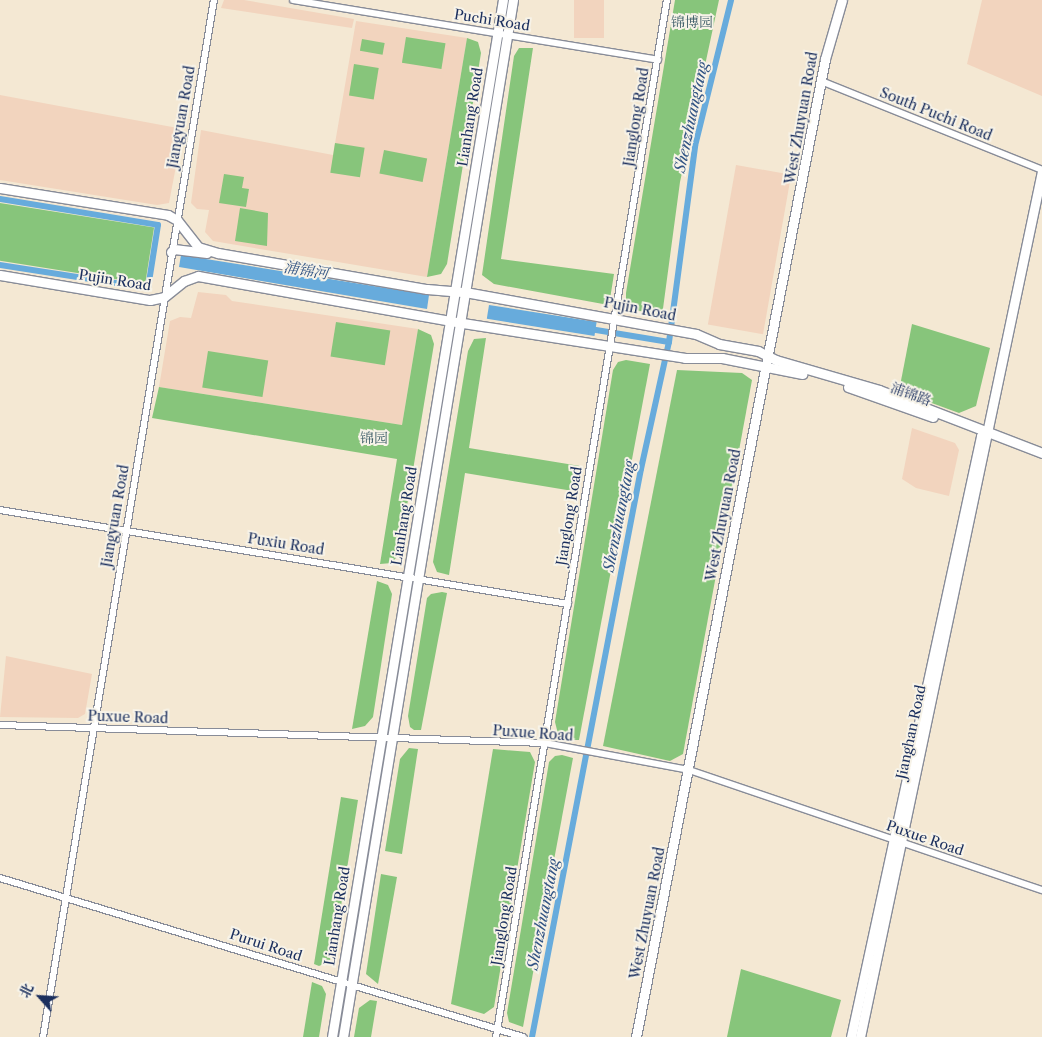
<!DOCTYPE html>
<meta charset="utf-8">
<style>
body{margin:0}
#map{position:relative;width:1042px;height:1037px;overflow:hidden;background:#f4e8d3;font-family:"Libre Caslon Text","Noto Serif SC",serif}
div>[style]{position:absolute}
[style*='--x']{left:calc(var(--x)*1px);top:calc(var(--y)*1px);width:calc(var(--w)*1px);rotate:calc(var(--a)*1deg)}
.built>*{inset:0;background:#f2d4be;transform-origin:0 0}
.green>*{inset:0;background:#87c57b;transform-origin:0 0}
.water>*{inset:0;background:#67abdc;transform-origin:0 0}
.canal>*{height:6px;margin:-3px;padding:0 3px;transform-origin:3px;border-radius:3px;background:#67abdc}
.roads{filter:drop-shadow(1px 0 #888c98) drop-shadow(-1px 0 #888c98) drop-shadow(0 1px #888c98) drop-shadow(0 -1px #888c98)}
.street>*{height:6px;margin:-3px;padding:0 3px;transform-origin:3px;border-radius:3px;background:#fff}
.secondary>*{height:9px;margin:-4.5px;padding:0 4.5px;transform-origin:4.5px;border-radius:4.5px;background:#fff}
span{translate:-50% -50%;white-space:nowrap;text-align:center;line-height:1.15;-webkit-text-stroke:4px #f7f3e8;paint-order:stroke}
.street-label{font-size:14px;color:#1b2f5e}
.park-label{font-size:14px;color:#3b5c67}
.water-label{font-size:15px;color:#325484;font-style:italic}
.north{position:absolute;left:15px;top:972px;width:50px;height:50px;-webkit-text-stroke:4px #f7f3e8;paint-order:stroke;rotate:296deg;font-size:14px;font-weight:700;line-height:20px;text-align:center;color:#1b2f5e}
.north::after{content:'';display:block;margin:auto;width:18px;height:22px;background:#1b2f5e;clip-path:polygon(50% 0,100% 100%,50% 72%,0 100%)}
</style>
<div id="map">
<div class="built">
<i style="clip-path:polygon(224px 0,244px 0,354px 19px,352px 28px,221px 8px)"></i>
<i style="left:574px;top:0;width:30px;height:38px"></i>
<i style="clip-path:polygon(982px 0,1042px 0,1042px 96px,967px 64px)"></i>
<i style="clip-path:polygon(356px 21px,467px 38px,427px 277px,213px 241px,205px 232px,209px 210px,197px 209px,191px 203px,201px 130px,333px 155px)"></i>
<i style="clip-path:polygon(0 95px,183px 129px,169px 203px,157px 205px,0 180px)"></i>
<i style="left:736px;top:165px;width:56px;height:162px;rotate:10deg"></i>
<i style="clip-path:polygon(198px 292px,226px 295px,232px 301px,418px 329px,402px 425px,159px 387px,170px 321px,180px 317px,191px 318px)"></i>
<i style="clip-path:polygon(912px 428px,955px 443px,959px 450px,949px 496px,916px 488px,902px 479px)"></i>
<i style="clip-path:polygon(6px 656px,92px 674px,85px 714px,78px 718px,0 717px)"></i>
</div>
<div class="green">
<i style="clip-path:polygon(675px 0,719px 0,680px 182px,662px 316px,636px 310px,626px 304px,626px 293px)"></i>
<i style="left:406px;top:37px;width:40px;height:26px;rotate:9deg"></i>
<i style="clip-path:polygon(467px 38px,478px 42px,481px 53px,447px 264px,441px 274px,427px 277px)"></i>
<i style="left:362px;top:39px;width:23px;height:12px;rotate:10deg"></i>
<i style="clip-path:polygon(519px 48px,533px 48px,501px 259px,614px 274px,610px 299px,603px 304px,494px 284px,482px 275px,514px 56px)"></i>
<i style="left:354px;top:64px;width:25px;height:32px;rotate:9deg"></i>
<i style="left:335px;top:143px;width:30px;height:30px;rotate:9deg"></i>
<i style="left:384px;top:150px;width:44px;height:24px;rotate:11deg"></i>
<i style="clip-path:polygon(224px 174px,244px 177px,242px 188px,249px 189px,246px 207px,219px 203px)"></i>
<i style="left:0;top:203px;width:156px;height:57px;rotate:9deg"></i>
<i style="clip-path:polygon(240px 208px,268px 213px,267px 246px,235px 241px)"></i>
<i style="left:336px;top:322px;width:55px;height:35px;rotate:9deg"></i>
<i style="clip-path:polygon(912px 324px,990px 348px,976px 406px,959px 413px,899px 391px)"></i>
<i style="clip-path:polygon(418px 329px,431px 335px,434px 344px,399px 554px,392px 563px,380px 564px,397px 459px,152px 418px,159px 387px,402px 425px)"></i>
<i style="clip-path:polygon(486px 338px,469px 448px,580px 466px,579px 492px,465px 473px,449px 575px,437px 572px,433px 562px,468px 351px,474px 339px)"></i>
<i style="left:208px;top:351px;width:61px;height:37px;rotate:9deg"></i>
<i style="clip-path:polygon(626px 360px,650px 364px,579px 740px,570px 740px,558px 734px,555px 722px,613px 370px,618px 362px)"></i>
<i style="clip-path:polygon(677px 370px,742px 373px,752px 380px,683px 754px,670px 761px,603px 746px)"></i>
<i style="clip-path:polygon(377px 581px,388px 585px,392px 594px,373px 717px,365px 726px,352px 729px)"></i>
<i style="clip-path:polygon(442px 592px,447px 593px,421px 730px,414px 730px,410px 727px,408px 716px,427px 598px,431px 594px)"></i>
<i style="clip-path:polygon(409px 748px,418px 749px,402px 854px,385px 851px,400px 759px)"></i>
<i style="clip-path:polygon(493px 749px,530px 752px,535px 762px,494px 1007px,484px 1014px,451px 1004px)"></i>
<i style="clip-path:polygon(562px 755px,573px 758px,523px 1027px,509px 1022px,507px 1013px,549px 762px,555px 756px)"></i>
<i style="clip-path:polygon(341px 797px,358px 800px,333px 956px,328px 962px,319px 966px,314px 964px)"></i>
<i style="clip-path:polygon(381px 874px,397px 877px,378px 984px,366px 974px)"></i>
<i style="clip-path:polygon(741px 969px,841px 1000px,831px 1037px,727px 1037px)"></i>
<i style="clip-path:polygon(312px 982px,322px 986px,326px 994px,319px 1037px,303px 1037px)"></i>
<i style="clip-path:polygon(370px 1000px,377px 1001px,371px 1037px,354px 1037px,359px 1008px)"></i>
</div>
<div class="water">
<i style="clip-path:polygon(181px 255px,429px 295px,427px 309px,179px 267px)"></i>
<i style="left:489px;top:305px;width:109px;height:14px;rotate:9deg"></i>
</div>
<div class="canal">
<i style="--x:0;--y:199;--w:160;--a:9.3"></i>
<i style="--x:158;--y:225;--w:64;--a:99"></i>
<i style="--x:148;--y:288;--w:150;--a:-171.2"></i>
<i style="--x:590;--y:329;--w:80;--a:9.3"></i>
<i style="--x:532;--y:1037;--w:578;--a:-79.14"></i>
<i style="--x:641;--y:469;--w:130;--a:-77.6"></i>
<i style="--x:669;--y:342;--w:198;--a:-82.4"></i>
<i style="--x:695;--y:146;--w:150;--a:-76.1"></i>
</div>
<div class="roads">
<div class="street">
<i style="--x:293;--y:0;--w:370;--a:9.3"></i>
<i style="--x:821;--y:81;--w:238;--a:21.9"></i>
<i style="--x:0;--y:510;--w:576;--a:9.4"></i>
<i style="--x:0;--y:725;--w:545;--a:1.89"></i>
<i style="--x:545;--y:743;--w:147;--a:10.6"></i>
<i style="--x:689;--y:770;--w:373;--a:18.8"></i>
<i style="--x:0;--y:878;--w:547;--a:16.91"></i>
<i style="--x:43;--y:1037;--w:1051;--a:-80.64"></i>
<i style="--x:496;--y:1037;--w:1051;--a:-80.64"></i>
</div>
<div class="secondary">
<i style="--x:0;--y:188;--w:170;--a:9.1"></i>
<i style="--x:168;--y:215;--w:10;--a:29"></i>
<i style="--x:177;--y:220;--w:34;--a:52"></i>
<i style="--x:198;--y:247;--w:21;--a:17"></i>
<i style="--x:218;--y:253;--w:212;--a:9.8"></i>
<i style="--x:427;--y:289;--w:38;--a:5"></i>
<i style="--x:465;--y:292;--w:235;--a:10.3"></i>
<i style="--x:696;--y:334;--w:25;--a:23"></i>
<i style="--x:719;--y:344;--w:40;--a:10"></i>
<i style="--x:758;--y:351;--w:20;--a:27"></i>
<i style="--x:776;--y:360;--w:107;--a:16.2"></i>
<i style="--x:879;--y:390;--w:175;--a:21.1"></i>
<i style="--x:171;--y:252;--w:4;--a:-45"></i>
<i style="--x:174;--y:249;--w:33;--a:7"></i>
<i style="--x:0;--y:275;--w:152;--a:9.5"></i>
<i style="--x:150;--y:300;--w:14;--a:-12"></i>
<i style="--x:164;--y:297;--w:26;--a:-39"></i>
<i style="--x:184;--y:281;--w:15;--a:-20"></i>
<i style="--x:198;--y:276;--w:256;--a:10.1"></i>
<i style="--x:450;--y:321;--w:238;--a:8.9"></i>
<i style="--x:685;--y:358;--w:37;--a:0"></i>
<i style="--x:722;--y:358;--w:82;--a:11.3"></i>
<i style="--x:848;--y:387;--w:90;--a:19.4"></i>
<i style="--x:332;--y:1037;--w:1051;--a:-80.64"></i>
<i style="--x:343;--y:1037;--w:1051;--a:-80.69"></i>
<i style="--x:636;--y:1037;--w:996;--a:-79.06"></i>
<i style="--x:825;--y:59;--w:61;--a:-73.9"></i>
<i style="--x:851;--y:1037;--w:615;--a:-77.79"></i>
<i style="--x:981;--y:436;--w:7;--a:-34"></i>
<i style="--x:860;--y:1037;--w:885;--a:-78.13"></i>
</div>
</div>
<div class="street-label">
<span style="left:492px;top:20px;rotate:9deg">Puchi Road</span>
<span style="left:936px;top:114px;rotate:22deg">South Puchi Road</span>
<span style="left:181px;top:117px;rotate:-80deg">Jiangyuan Road</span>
<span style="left:470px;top:117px;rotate:-81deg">Lianhang Road</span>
<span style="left:636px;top:117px;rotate:-81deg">Jianglong Road</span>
<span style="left:801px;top:118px;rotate:-80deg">West Zhuyuan Road</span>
<span style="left:115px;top:280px;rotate:9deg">Pujin Road</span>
<span style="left:640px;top:309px;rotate:11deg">Pujin Road</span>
<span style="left:911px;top:394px;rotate:20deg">浦锦路</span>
<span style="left:723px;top:515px;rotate:-79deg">West Zhuyuan Road</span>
<span style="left:115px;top:516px;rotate:-80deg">Jiangyuan Road</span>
<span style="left:404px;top:516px;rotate:-81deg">Lianhang Road</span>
<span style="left:569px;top:516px;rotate:-81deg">Jianglong Road</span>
<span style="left:286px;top:544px;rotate:9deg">Puxiu Road</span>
<span style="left:128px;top:717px;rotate:2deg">Puxue Road</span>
<span style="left:911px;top:732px;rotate:-78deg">Jianghan Road</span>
<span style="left:533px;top:733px;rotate:4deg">Puxue Road</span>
<span style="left:925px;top:838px;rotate:19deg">Puxue Road</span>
<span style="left:647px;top:913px;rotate:-79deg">West Zhuyuan Road</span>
<span style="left:337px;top:916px;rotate:-81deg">Lianhang Road</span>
<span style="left:504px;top:916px;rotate:-81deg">Jianglong Road</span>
<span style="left:266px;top:945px;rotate:18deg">Purui Road</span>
</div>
<div class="park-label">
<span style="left:692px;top:22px">锦博园</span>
<span style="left:374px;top:438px">锦园</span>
</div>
<div class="water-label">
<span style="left:691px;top:117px;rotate:-78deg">Shenzhuangtang</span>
<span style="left:306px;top:270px;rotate:9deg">浦锦河</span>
<span style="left:619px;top:516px;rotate:-79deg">Shenzhuangtang</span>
<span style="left:543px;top:914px;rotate:-79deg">Shenzhuangtang</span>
</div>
<div class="north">北</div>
</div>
